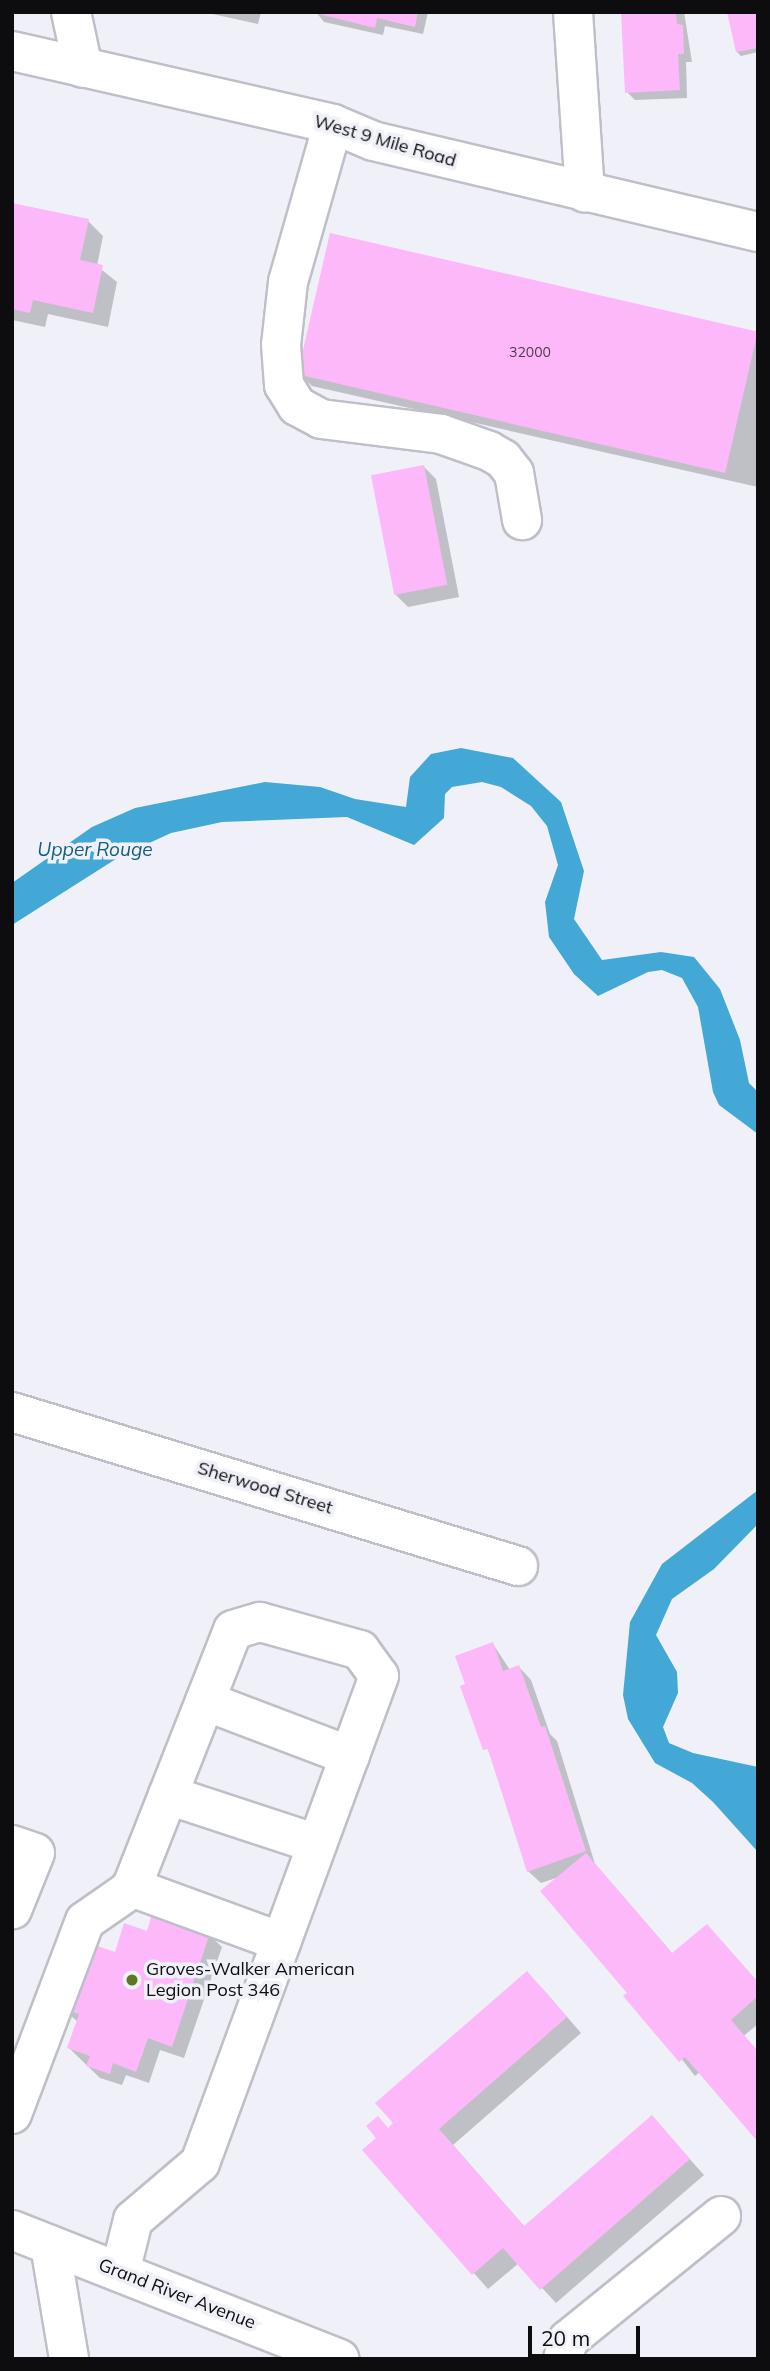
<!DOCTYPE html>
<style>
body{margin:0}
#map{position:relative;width:770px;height:2371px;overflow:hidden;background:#eff0f8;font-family:Mulish,sans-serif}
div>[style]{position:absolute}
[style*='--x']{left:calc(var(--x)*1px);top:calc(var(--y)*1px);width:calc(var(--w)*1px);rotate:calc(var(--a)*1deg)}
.water>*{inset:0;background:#43a8d6}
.shadow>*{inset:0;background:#0003}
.building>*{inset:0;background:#fcb8f8;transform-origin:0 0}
.roads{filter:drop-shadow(2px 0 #bebfc7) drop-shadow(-2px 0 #bebfc7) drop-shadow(0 2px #bebfc7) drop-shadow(0 -2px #bebfc7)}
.minor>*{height:38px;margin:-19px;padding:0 19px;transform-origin:19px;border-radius:19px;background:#fff}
.major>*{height:38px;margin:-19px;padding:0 19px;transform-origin:19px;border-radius:19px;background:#fff}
.dots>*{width:19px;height:19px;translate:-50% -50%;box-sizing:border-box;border:4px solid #eff0f8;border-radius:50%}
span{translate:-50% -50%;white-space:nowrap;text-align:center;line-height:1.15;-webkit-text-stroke:7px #eff0f8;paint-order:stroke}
.number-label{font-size:14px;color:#49384a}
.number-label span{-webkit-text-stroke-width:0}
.street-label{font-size:18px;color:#0d0d10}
.poi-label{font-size:18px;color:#0d0d10}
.left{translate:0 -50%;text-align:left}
.water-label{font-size:19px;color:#105f7e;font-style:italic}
.frame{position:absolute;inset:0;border:14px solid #0d0d10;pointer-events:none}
.scale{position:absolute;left:528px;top:2326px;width:112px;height:32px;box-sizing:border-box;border:4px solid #0d0d10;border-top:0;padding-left:9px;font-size:21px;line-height:24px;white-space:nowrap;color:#0d0d10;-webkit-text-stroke:5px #eff0f8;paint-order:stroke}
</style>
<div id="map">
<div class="water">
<i style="clip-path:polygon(461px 748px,513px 758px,561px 802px,584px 871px,574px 919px,602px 960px,661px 952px,694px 957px,720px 989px,740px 1040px,749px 1083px,758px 1092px,758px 1134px,719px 1105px,713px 1092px,698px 1007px,682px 978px,662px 970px,648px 972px,598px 996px,574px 974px,549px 937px,545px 902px,558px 865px,547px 826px,531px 806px,501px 787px,482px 782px,452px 787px,445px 794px,444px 818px,414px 845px,347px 817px,222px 822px,171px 833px,119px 857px,12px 925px,12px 883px,92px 827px,135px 808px,265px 782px,320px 787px,355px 799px,406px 807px,410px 777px,431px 754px)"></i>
<i style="clip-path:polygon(758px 1490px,758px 1524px,714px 1569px,672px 1599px,656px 1635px,677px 1672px,678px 1693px,663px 1727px,669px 1743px,693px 1753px,758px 1767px,758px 1852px,713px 1802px,692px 1783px,655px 1763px,628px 1719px,623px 1695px,630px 1622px,662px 1564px)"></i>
</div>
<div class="shadow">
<i style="clip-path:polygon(203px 12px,261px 12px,258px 24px)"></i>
<i style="clip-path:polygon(316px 12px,428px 12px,423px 34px,385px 26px,383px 35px,324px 22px)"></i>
<i style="clip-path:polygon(623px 12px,684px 12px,692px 62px,686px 62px,687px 98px,635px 100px,627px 92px)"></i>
<i style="clip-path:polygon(758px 12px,758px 52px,741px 56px,737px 52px)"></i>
<i style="clip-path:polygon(12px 205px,88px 221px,103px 236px,97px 266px,117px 282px,108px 327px,48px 314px,45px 327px,12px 320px)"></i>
<i style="clip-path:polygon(758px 331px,758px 487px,312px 386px,299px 374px)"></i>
<i style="clip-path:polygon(424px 467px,436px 479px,459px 597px,408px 607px,396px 595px)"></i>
<i style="clip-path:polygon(493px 1644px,510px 1670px,519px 1667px,531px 1680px,550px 1734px,557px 1741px,595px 1864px,673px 1954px,707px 1926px,758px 1982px,758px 2024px,695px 2076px,630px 1993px,559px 1877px,541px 1883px,528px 1871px,467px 1685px)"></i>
<i style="clip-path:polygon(148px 1933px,209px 1935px,222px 1947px,184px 2058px,160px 2050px,149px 2083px,126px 2075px,122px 2085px,100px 2078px,69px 2048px,78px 2022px,62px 2008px,116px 1954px)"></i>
<i style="clip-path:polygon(542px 1988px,581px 2033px,453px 2145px,525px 2227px,652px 2117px,704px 2175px,556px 2303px,519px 2263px,488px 2289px,365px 2150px)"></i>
</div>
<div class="building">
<i style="clip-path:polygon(311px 12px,418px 12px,415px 27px,377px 18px,375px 28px)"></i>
<i style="clip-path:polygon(621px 12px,676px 12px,677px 24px,683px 25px,684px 54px,678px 54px,680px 90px,625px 93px)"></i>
<i style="clip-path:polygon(727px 12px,758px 12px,758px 48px,736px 52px)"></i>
<i style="clip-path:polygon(12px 203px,89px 219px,80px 260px,103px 265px,93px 313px,33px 300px,30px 313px,12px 309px)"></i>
<i style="left:330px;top:233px;width:439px;height:145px;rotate:13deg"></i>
<i style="left:424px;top:465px;width:122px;height:54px;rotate:79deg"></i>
<i style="clip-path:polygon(493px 1642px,503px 1671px,519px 1665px,541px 1727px,545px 1726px,586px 1851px,527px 1872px,488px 1749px,483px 1750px,460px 1686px,465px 1684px,455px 1656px)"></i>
<i style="clip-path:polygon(586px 1853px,672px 1953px,707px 1924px,758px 1982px,758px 1996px,731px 2020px,758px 2051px,758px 2142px,685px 2057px,679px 2062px,623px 1996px,627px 1993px,540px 1891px)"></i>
<i style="clip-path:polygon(152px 1914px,210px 1933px,172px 2047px,148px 2038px,136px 2072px,113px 2063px,110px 2074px,86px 2066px,90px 2056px,67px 2048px,79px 2014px,60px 2008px,83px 1941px,115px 1952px,124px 1923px,147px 1931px)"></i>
<i style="clip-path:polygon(527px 1971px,567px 2017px,439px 2129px,524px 2226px,652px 2115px,690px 2159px,540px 2290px,503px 2248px,472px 2275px,362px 2150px,376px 2138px,366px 2126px,378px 2116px,388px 2128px,393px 2123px,375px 2103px)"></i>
</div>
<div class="roads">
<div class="minor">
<i style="--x:71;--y:12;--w:57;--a:77.9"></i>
<i style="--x:573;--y:12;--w:181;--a:86.2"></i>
<i style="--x:12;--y:51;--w:329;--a:12.8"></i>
<i style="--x:333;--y:124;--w:43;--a:23"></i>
<i style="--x:373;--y:141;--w:396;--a:13.3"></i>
<i style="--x:333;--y:124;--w:164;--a:105.9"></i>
<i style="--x:288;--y:282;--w:63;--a:96.3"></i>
<i style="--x:281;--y:345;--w:40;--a:85.7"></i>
<i style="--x:284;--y:385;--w:25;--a:58"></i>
<i style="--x:297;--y:406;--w:27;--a:28"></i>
<i style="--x:321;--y:419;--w:121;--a:7.1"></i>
<i style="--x:441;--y:434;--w:51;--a:19.5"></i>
<i style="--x:489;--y:451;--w:16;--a:30"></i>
<i style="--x:503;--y:459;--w:18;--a:52"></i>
<i style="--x:514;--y:473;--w:48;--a:80.3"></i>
<i style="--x:12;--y:1412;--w:529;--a:16.93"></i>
<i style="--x:205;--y:1701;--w:155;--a:20.8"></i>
<i style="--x:168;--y:1795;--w:157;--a:18.2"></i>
<i style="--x:12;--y:1845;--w:24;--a:19"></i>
<i style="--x:35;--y:1853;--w:61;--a:112"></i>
<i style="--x:131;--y:1887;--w:160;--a:20.1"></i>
<i style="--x:12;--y:2114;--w:206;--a:-69.3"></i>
<i style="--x:85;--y:1921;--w:56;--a:-34.8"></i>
<i style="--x:131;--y:1889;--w:278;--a:-68.5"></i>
<i style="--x:233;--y:1630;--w:28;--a:-17"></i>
<i style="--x:260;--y:1622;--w:104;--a:15.6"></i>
<i style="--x:360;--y:1650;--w:32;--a:54"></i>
<i style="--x:379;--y:1676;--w:519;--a:110.18"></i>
<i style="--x:200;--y:2163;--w:88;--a:139.6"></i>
<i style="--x:133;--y:2220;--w:54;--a:104"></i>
<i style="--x:50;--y:2245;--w:116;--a:80.5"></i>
<i style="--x:563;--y:2359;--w:20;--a:-75"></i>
<i style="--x:568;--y:2340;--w:197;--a:-39"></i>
</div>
<div class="major">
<i style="--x:12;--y:2230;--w:352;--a:21.5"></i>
</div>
</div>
<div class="dots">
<i style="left:132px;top:1980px;background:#5f7627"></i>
</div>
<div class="number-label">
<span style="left:530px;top:352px">32000</span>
</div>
<div class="street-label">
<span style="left:385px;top:141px;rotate:16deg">West 9 Mile Road</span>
<span style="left:265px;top:1488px;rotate:17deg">Sherwood Street</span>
<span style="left:177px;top:2294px;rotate:21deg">Grand River Avenue</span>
</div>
<div class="poi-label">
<span class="left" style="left:146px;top:1980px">Groves-Walker American<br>Legion Post 346</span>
</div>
<div class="water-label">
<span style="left:95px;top:850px">Upper Rouge</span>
</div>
<div class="frame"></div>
<div class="scale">20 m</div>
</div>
